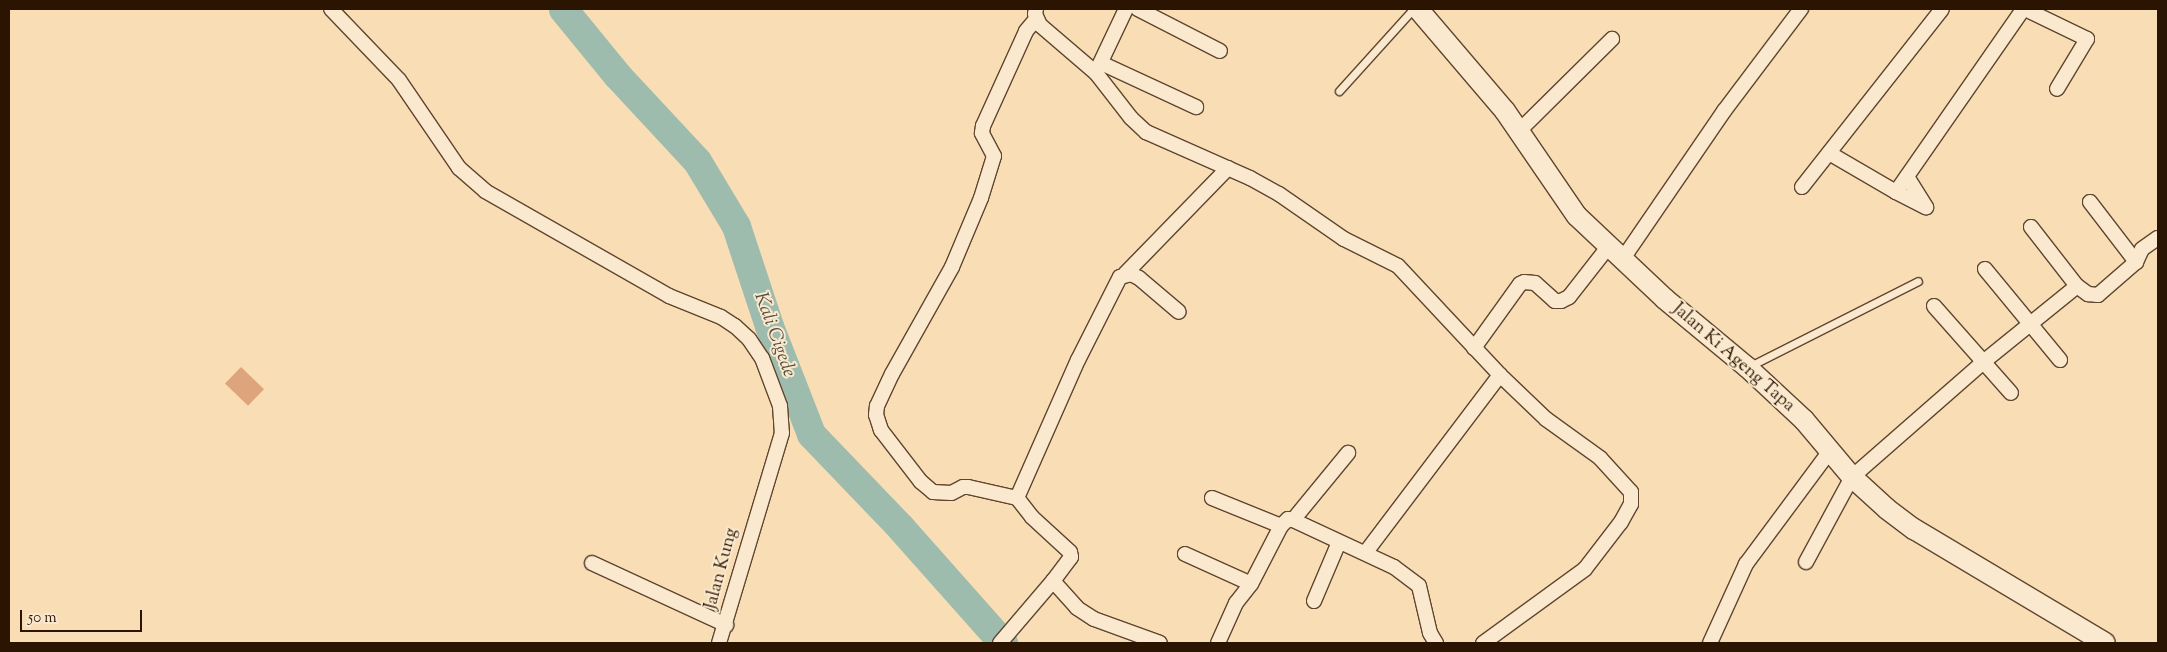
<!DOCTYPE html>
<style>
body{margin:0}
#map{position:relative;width:2167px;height:652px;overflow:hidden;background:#f8ddb5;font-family:"Sorts Mill Goudy",serif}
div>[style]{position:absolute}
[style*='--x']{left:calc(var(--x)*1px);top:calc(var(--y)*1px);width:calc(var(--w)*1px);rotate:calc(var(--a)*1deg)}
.river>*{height:29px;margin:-14.5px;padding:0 14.5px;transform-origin:14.5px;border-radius:14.5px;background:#9dbcad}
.building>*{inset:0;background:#dea57c;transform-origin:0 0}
.roads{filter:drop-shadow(1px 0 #5f462f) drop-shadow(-1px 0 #5f462f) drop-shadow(0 1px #5f462f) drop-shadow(0 -1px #5f462f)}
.lane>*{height:7px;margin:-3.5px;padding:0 3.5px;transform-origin:3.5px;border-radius:3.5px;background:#fae9cf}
.street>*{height:14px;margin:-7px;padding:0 7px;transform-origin:7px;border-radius:7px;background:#fae9cf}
.secondary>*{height:20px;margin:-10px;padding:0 10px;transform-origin:10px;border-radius:10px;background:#fae9cf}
span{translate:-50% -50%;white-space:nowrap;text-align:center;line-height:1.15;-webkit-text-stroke:4px #fae9cf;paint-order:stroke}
.street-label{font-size:18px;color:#2c1402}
.water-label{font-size:19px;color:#544f3e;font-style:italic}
.frame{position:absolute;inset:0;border:10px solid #2c1402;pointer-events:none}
.scale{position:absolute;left:20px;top:610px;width:122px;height:22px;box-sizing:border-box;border:2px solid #2c1402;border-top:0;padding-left:6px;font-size:15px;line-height:18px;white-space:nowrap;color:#2c1402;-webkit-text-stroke:4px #fae9cf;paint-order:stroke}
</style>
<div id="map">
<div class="river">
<i style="--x:563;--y:9;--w:85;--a:50.7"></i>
<i style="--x:617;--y:75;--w:117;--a:47.1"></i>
<i style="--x:697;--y:161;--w:76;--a:59"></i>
<i style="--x:736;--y:226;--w:105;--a:71.7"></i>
<i style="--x:769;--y:326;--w:116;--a:68.7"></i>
<i style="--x:811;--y:434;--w:130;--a:46.2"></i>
<i style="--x:901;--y:528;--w:154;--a:48.4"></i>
</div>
<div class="building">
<i style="left:241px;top:367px;width:32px;height:23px;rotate:44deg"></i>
</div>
<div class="roads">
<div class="lane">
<i style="--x:1339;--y:91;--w:110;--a:-47.9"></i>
<i style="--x:1750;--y:366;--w:188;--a:-26.8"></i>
</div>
<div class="street">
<i style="--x:331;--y:9;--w:98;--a:46.2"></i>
<i style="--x:399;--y:80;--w:107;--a:55.7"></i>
<i style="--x:459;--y:168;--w:35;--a:41"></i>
<i style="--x:485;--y:191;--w:212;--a:29.7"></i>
<i style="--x:669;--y:296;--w:56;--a:22"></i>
<i style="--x:721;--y:317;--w:17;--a:33"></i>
<i style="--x:735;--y:326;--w:19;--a:43"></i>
<i style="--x:749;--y:339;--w:23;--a:56"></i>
<i style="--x:762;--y:358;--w:51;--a:69.4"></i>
<i style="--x:780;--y:406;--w:27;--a:86"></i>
<i style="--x:782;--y:433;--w:219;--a:106.7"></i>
<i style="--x:1036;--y:9;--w:5;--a:101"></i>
<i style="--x:1035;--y:14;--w:12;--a:66"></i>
<i style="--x:1040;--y:25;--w:74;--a:40.6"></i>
<i style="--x:1096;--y:73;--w:57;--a:52.1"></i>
<i style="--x:1131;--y:118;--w:21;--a:43"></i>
<i style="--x:1146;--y:132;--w:114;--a:23.9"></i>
<i style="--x:1250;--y:178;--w:33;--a:29"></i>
<i style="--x:1279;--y:194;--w:79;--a:34.7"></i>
<i style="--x:1344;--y:239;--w:60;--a:26.6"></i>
<i style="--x:1398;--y:266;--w:149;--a:46.9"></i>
<i style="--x:1500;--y:375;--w:64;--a:43.7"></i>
<i style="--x:1546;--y:419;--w:67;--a:35.8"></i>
<i style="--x:1600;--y:458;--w:46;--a:47.6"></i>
<i style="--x:1631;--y:492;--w:12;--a:90"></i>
<i style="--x:1631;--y:504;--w:21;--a:119"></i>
<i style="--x:1621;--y:522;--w:59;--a:127.5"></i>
<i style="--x:1585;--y:569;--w:126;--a:144"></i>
<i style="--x:1138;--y:9;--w:92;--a:27.1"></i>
<i style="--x:2025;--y:9;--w:69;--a:25.8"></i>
<i style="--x:2087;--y:39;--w:58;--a:121"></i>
<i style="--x:1101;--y:63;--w:105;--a:24.9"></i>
<i style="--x:1097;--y:70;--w:68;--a:-64.6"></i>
<i style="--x:1519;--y:131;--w:131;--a:-44.7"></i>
<i style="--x:1829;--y:153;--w:78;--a:30.2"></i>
<i style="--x:1896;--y:192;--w:223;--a:-55.2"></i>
<i style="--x:1802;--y:187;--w:226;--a:-51.8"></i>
<i style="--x:1896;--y:192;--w:34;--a:27"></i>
<i style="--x:1926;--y:207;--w:36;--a:-122"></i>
<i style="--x:2090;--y:202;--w:76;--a:52.5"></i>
<i style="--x:2031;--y:227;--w:75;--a:52.1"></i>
<i style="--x:1622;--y:260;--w:181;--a:-55.6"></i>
<i style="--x:1724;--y:111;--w:128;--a:-53"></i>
<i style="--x:1985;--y:269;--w:118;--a:50.5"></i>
<i style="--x:1125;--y:274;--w:148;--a:-45.8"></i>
<i style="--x:1934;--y:306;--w:116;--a:48.5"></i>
<i style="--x:1474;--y:348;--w:79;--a:-54.3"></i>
<i style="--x:1520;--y:284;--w:4;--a:-27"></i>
<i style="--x:1524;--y:282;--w:11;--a:5"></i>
<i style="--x:1535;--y:283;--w:27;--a:42"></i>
<i style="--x:1555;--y:301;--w:6;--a:0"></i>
<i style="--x:1561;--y:301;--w:9;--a:-27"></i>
<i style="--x:1569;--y:297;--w:63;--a:-52"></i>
<i style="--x:1017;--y:498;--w:151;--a:-66.2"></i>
<i style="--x:1078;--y:360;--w:93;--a:-63.2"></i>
<i style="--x:1120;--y:277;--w:11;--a:-15"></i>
<i style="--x:1131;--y:274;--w:9;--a:27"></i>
<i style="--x:1139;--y:278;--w:52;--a:40.4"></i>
<i style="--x:1212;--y:498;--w:74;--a:22.1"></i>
<i style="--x:1281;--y:526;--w:10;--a:-45"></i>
<i style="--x:1288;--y:519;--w:5;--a:11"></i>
<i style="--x:1293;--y:520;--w:111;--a:25"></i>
<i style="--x:1394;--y:567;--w:31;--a:37"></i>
<i style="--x:1419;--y:586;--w:48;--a:76.8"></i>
<i style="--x:1430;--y:633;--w:12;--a:59"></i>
<i style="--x:1293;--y:520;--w:87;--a:-50.6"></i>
<i style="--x:1366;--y:552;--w:222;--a:-52.9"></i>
<i style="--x:1185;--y:554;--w:72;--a:24.4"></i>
<i style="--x:1806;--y:562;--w:97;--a:-61.6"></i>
<i style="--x:1852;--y:477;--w:173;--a:-41.2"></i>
<i style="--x:1982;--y:363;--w:122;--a:-39"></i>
<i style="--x:2077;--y:286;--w:14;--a:36"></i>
<i style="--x:2088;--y:294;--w:10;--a:6"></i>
<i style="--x:2098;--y:295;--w:50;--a:-41"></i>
<i style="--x:2136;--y:262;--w:14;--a:-65"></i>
<i style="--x:2142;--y:249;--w:19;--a:-35"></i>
<i style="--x:592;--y:563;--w:148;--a:24.8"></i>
<i style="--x:1053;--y:581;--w:36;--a:48"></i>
<i style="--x:1077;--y:608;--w:20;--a:33"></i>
<i style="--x:1094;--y:619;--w:70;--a:20"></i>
<i style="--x:1314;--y:601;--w:64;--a:-67"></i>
<i style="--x:1000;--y:643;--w:82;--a:-49.5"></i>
<i style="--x:1053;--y:581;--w:30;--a:-53"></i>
<i style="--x:1071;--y:557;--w:5;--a:-101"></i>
<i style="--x:1070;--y:552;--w:52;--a:-137.4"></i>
<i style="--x:1032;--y:517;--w:24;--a:-128"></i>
<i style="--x:1017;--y:498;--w:50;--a:-167.3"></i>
<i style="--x:968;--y:487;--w:5;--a:180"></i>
<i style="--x:963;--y:487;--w:13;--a:153"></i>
<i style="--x:951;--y:493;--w:18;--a:-177"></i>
<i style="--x:933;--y:492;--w:16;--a:-140"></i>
<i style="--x:921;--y:482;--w:66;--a:-127.6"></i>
<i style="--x:881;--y:430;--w:16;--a:-108"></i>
<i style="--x:876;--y:415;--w:9;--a:-84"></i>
<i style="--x:877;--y:406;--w:35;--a:-65"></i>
<i style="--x:892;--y:374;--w:123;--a:-60.7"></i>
<i style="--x:952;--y:267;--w:75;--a:-67.2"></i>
<i style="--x:981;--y:198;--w:44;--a:-72.8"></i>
<i style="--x:994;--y:156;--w:26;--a:-118"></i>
<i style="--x:982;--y:133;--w:7;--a:-82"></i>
<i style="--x:983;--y:126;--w:104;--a:-65.6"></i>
<i style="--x:1026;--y:31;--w:16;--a:-50"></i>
<i style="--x:1218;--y:643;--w:44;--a:-65.8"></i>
<i style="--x:1236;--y:603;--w:24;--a:-52"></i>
<i style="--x:1251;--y:584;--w:65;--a:-62.7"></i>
<i style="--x:1710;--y:643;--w:87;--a:-65.5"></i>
<i style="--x:1746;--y:564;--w:141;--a:-53.4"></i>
</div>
<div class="secondary">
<i style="--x:1418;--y:9;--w:134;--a:49.5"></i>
<i style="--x:1505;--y:111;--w:127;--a:55.6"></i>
<i style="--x:1577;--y:216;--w:121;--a:43.3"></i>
<i style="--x:1665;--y:299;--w:107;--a:39.7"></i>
<i style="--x:1747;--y:367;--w:78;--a:42.9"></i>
<i style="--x:1804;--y:420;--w:75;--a:49.9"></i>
<i style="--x:1852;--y:477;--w:47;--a:42.4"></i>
<i style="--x:1887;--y:509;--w:34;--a:37"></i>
<i style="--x:1914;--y:529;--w:222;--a:30.8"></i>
</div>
</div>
<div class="street-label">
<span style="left:1733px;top:358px;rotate:41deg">Jalan Ki Ageng Tapa</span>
<span style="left:722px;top:569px;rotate:-75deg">Jalan Kung</span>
</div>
<div class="water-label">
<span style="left:774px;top:335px;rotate:70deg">Kali Cigede</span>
</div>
<div class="frame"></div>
<div class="scale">50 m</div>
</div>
